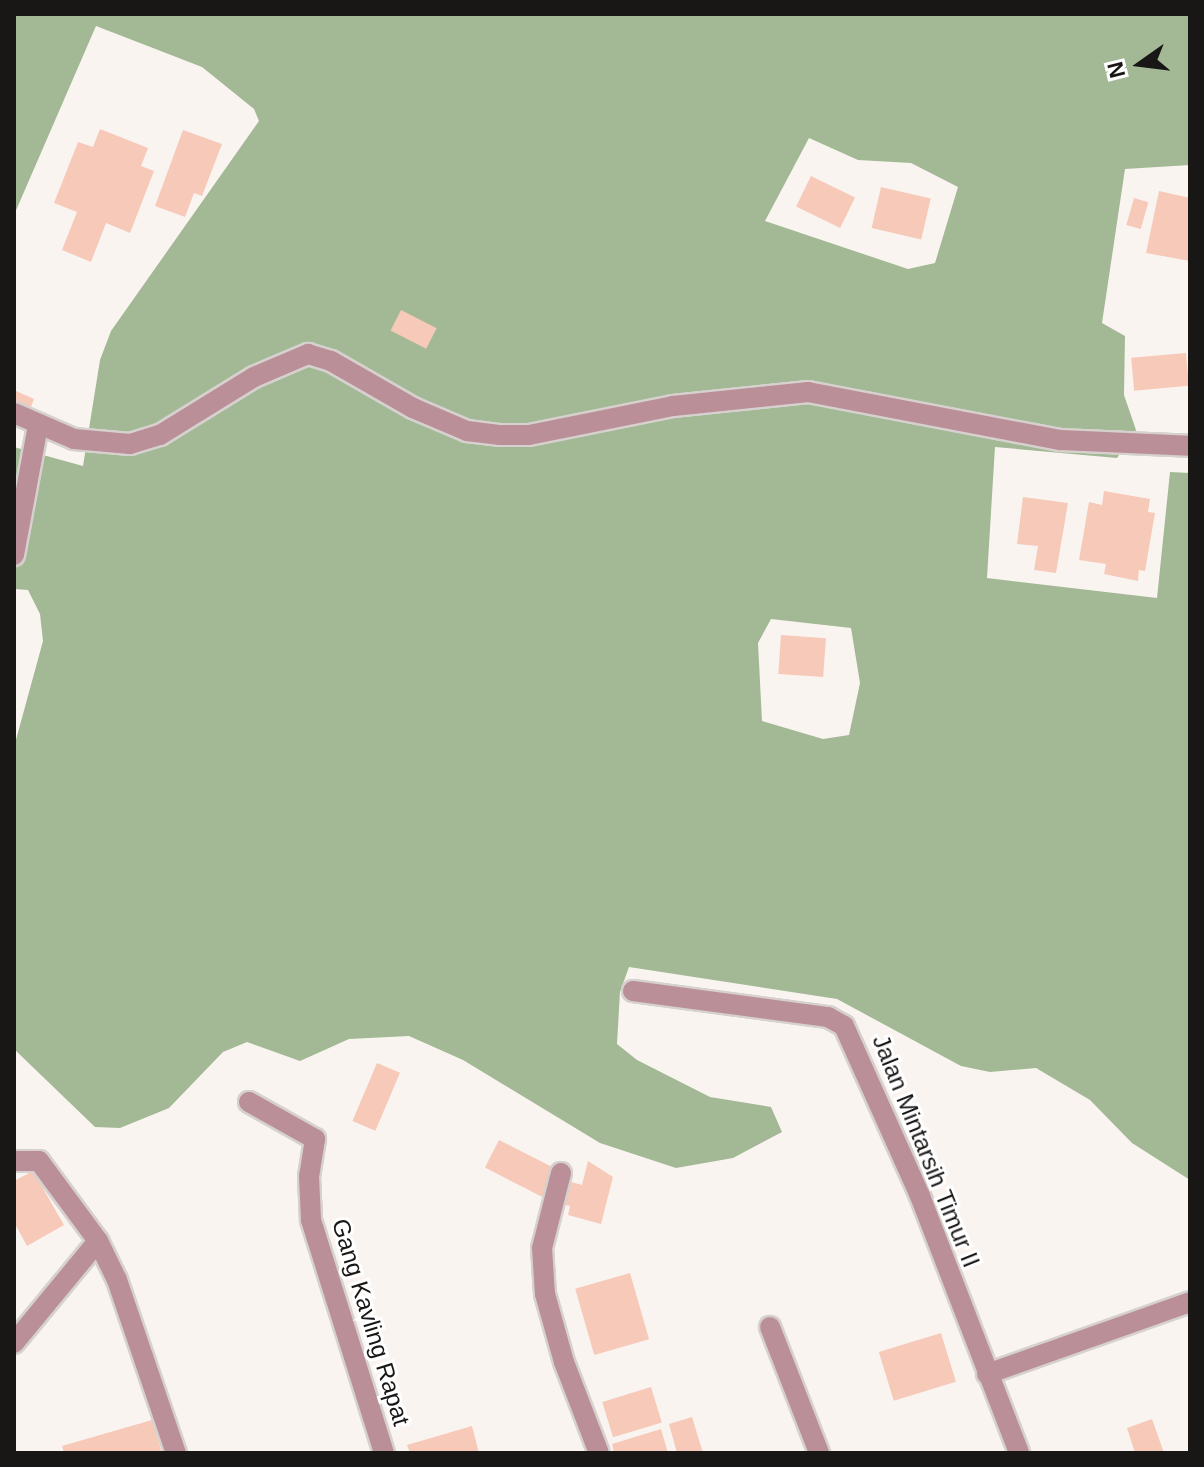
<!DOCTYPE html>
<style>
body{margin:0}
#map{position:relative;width:1204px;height:1467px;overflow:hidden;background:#faf4f1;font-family:Arial,sans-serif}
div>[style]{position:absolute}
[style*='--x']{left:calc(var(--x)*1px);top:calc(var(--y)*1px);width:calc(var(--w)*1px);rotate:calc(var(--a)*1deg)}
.forest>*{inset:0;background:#a3b995}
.building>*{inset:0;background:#f6c9b8;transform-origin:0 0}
.roads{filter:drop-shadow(2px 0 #d6d1ce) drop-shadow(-2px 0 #d6d1ce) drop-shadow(0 2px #d6d1ce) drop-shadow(0 -2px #d6d1ce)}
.minor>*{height:20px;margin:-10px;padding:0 10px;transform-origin:10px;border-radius:10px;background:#ba8f97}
span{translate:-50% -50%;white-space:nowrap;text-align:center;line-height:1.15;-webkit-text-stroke:6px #fff;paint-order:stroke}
.street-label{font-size:24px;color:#191716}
.frame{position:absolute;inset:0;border:16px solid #191716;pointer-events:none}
.north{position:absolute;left:1100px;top:24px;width:80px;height:80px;-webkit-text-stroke:6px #fff;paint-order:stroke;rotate:256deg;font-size:22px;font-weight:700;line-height:32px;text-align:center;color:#191716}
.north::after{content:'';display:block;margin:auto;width:28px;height:36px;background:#191716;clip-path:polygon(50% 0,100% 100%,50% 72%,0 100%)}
</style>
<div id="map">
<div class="forest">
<i style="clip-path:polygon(evenodd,14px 14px,1190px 14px,1190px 165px,1125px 169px,1102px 323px,1125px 336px,1124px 395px,1136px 430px,1117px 458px,995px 447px,987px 578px,1157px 598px,1170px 472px,1190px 473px,1190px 1180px,1132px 1143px,1090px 1100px,1036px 1068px,990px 1072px,961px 1066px,837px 999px,629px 967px,620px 992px,617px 1044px,637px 1060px,710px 1097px,771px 1107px,782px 1132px,733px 1158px,676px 1168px,600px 1143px,463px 1060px,409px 1036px,349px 1039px,300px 1061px,247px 1042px,223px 1052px,169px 1108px,120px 1128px,95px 1127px,14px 1049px,14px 747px,43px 641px,40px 614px,28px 590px,14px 589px,14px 447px,83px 466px,100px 360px,111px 331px,259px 121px,254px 109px,202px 67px,96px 26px,14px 215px,14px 14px,809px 138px,858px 160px,911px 163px,958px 187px,935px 263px,908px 269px,765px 221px,809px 138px,14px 14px,771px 619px,851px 628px,860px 683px,849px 735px,823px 739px,762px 721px,758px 643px,771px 619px)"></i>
</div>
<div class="building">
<i style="clip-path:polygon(100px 129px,148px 148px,141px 166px,154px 171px,130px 233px,106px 223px,91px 262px,62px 250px,77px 212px,54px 203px,78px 142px,93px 147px)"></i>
<i style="clip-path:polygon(183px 130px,222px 144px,202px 196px,194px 193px,185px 217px,155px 206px)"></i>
<i style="left:811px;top:176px;width:49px;height:34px;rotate:26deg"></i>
<i style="left:881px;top:187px;width:51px;height:42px;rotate:13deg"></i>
<i style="clip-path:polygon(1159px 191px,1190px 198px,1190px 261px,1146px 253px)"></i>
<i style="left:1134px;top:198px;width:15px;height:28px;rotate:16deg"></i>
<i style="left:401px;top:310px;width:40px;height:23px;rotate:27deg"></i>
<i style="left:1186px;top:353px;width:33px;height:55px;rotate:85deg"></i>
<i style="clip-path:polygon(16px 391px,34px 399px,29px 412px,14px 406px)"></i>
<i style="clip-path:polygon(1104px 491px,1150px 499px,1148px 512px,1155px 513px,1145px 571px,1139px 570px,1138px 581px,1104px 574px,1106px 564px,1079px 560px,1089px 502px,1102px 505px)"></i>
<i style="clip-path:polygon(1023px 497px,1068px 503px,1056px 573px,1034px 570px,1038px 546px,1017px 544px)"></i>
<i style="left:781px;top:635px;width:45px;height:39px;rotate:4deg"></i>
<i style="left:377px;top:1063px;width:25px;height:63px;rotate:23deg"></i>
<i style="left:499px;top:1140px;width:64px;height:31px;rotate:27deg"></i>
<i style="clip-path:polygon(588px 1161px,613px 1177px,601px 1224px,568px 1215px,570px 1206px,562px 1204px,568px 1181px,582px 1185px)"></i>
<i style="clip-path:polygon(33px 1171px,64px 1225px,27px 1246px,14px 1222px,14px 1181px)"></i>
<i style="left:630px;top:1273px;width:69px;height:57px;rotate:74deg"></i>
<i style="left:941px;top:1333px;width:51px;height:65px;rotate:73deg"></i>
<i style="left:651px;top:1387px;width:37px;height:51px;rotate:73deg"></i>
<i style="clip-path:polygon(692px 1417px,703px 1453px,677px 1453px,669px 1424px)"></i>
<i style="clip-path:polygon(1152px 1419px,1164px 1453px,1135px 1453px,1127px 1428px)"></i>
<i style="clip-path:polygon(152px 1420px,162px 1453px,64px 1453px,62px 1446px)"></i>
<i style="clip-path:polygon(472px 1426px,479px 1453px,410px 1453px,407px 1445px)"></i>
<i style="clip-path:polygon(661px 1429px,668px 1453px,614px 1453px,612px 1444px)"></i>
</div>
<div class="roads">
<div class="minor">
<i style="--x:14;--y:413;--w:65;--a:23.4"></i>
<i style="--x:74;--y:439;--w:56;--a:5.1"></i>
<i style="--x:130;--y:444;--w:31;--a:-17"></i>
<i style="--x:160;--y:435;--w:110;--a:-31.7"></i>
<i style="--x:254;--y:377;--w:59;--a:-23.1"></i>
<i style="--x:308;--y:354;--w:24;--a:17"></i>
<i style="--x:331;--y:361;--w:95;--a:29.8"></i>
<i style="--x:413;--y:408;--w:59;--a:23.1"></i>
<i style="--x:467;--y:431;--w:32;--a:7"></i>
<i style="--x:499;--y:435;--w:30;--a:0"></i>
<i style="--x:529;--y:435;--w:147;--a:-11.4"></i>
<i style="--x:673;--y:406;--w:136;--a:-5.9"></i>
<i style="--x:808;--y:392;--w:257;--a:10.8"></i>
<i style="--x:1060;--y:440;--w:130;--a:2.6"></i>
<i style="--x:14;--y:555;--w:132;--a:-79.5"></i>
<i style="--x:633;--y:991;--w:197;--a:7.6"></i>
<i style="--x:828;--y:1017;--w:18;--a:29"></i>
<i style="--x:844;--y:1026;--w:186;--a:65.9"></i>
<i style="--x:920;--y:1196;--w:275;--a:68.9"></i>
<i style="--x:249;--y:1102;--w:76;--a:29.3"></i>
<i style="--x:315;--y:1139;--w:38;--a:99"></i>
<i style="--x:309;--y:1177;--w:43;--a:87.3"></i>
<i style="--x:311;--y:1220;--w:244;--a:72.6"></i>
<i style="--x:14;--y:1161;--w:25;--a:0"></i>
<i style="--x:39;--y:1161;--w:99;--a:53.6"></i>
<i style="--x:98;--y:1241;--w:43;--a:64"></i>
<i style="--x:117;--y:1280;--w:183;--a:71.2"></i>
<i style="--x:561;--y:1173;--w:77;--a:104.2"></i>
<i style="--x:542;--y:1248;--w:46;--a:86.3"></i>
<i style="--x:545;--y:1294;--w:71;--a:74.4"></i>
<i style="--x:564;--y:1362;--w:97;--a:69"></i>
<i style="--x:770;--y:1327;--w:135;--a:68.7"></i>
<i style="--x:14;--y:1343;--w:132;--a:-50.5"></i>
<i style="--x:987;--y:1374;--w:215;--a:-19.5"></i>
</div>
</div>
<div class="street-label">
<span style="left:926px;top:1151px;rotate:68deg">Jalan Mintarsih Timur II</span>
<span style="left:371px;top:1322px;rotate:73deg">Gang Kavling Rapat</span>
</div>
<div class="frame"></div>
<div class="north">N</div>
</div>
